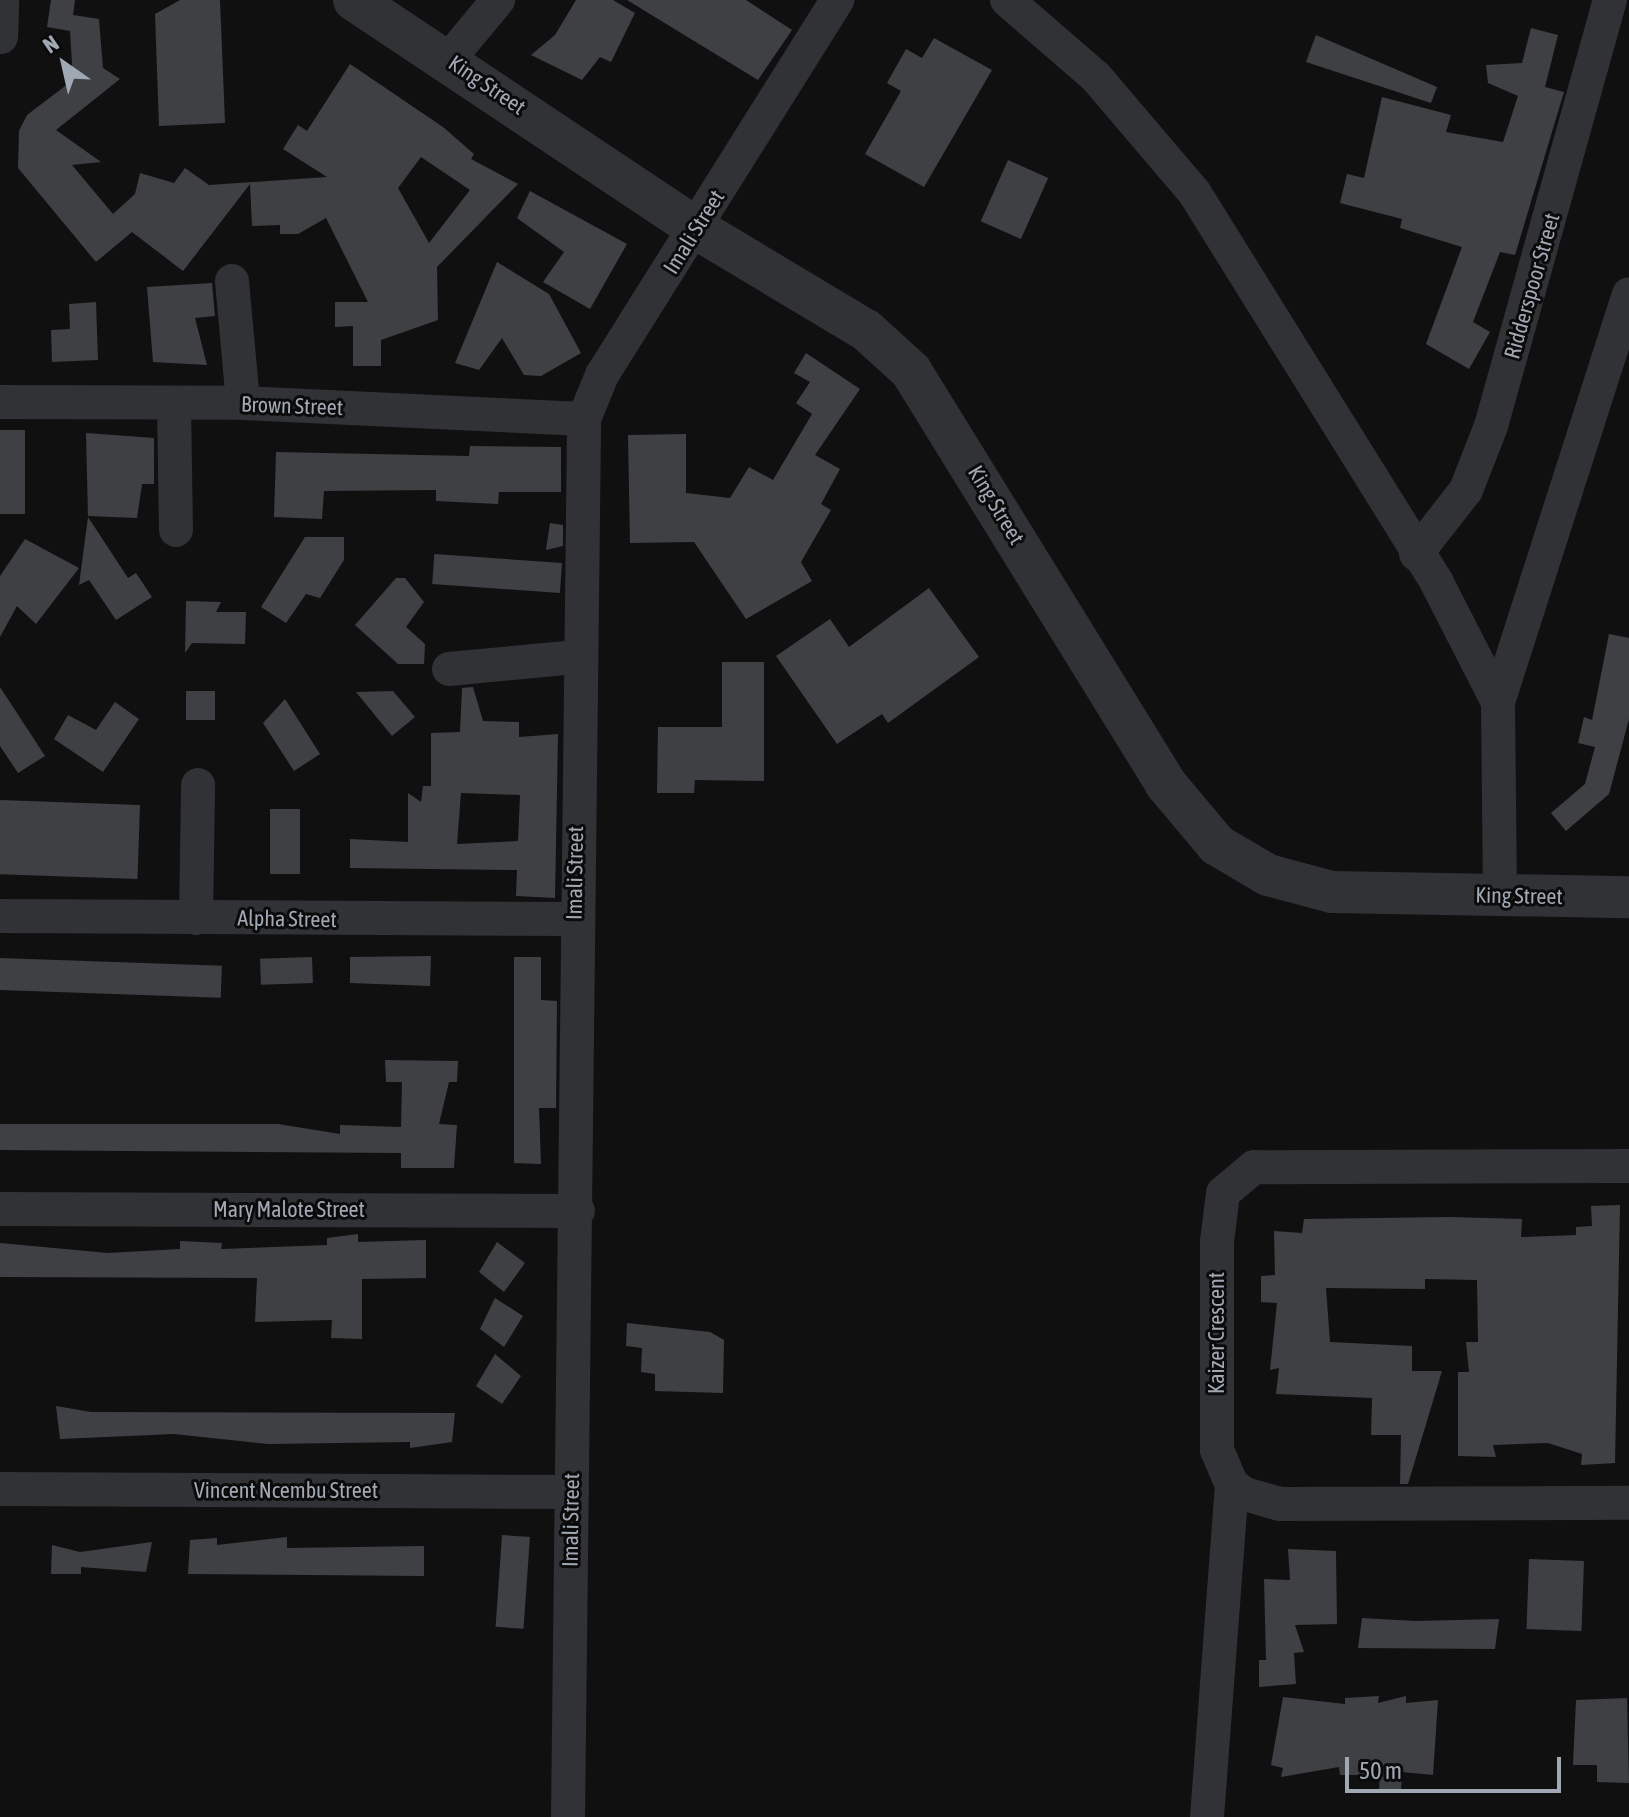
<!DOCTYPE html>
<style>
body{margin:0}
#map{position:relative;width:1629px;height:1817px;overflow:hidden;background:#101011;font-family:"Asap Condensed",sans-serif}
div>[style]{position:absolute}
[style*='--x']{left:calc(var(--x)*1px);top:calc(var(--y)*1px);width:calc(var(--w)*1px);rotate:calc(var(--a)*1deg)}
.building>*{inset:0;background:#3e4044;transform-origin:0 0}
.minor>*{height:34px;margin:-17px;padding:0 17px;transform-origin:17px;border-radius:17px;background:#303236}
.tertiary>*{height:42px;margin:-21px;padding:0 21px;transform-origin:21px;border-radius:21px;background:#303236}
span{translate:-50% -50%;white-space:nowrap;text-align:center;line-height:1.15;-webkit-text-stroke:6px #0b0b0c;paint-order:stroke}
.street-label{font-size:22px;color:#a0a8b3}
.north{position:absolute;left:24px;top:24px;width:80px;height:80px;-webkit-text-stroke:6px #0b0b0c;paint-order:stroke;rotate:326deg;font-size:22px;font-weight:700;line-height:32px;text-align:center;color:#a0a8b3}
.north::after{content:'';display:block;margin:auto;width:28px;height:36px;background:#a0a8b3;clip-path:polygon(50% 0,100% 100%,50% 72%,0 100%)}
.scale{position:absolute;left:1345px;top:1757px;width:216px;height:36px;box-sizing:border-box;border:4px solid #a0a8b3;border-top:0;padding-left:10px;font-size:24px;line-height:28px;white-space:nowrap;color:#a0a8b3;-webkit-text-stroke:6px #0b0b0c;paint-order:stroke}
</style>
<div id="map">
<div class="building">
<i style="clip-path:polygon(evenodd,51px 0,75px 0,73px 15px,99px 19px,103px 68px,120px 79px,56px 130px,101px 162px,72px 165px,113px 214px,135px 194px,140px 173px,174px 183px,185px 168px,209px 185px,327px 177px,283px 149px,298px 125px,307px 131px,350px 64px,443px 127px,474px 154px,471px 159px,518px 184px,437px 267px,438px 320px,381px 340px,381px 366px,353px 366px,353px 326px,335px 327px,335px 302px,368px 302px,326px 218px,298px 234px,280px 234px,280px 225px,252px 226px,250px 184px,183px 271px,132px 232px,96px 262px,18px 168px,19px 131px,27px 115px,73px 80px,70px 31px,47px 27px,51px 0,421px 157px,470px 190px,429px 243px,398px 188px,421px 157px)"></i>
<i style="clip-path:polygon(180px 0,220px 0,225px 123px,159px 126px,155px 14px)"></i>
<i style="clip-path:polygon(576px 0,613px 0,635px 13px,611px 62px,600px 57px,582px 80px,531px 55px,555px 35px)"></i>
<i style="clip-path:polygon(627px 0,746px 0,792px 30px,758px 80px)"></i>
<i style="clip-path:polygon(1531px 28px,1558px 35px,1545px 87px,1564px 92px,1515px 255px,1500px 252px,1473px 322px,1490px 332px,1469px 369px,1426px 344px,1462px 247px,1400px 228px,1402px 219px,1340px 203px,1347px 174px,1364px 178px,1382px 97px,1451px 115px,1446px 132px,1503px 142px,1518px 96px,1488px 83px,1486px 65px,1522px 63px)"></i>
<i style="clip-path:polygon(1316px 35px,1437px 87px,1431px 103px,1306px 62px)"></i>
<i style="clip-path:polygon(934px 38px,992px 70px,924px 187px,865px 154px,901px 91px,887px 83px,906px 49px,922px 58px)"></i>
<i style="left:1008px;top:160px;width:44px;height:67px;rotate:24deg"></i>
<i style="clip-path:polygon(530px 191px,627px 244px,590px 309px,543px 282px,564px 252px,517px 218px)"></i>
<i style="clip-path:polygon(497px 262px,549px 294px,581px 353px,541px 376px,524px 375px,502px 338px,479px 370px,455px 363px)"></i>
<i style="clip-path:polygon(212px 283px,215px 316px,195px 318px,207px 365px,153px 362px,147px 287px)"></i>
<i style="clip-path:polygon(96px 302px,98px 360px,52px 362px,51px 330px,70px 329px,69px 304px)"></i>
<i style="clip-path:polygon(806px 353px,860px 389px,815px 455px,840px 469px,821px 504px,831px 510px,801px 562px,812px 581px,746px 619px,694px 542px,630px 543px,628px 435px,686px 434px,686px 493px,730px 498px,749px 467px,773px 480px,812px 414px,796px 403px,810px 382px,794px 373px)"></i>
<i style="left:0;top:430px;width:25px;height:84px"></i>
<i style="clip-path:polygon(86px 433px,154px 438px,154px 484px,142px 484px,137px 518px,88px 516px)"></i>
<i style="clip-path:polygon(470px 446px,561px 447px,561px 492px,499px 492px,498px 504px,436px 501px,436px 490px,324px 491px,322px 519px,274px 517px,276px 452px,469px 456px)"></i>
<i style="clip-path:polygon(88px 517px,128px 578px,136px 573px,152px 597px,116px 620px,89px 580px,79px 585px)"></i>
<i style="clip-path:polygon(550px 523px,563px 525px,563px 546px,546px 550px)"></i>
<i style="clip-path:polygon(305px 537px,344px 537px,344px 560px,320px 598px,306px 594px,286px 623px,261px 607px)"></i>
<i style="clip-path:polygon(25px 539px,79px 568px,36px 624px,17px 606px,0 637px,0 576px)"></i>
<i style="left:562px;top:563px;width:30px;height:128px;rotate:94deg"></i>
<i style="clip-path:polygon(396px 578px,405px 578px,424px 602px,406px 627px,425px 644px,424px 664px,398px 664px,355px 625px)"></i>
<i style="clip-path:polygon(929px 588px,979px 657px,888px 723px,882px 714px,837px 744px,776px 656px,830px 619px,849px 647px)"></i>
<i style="clip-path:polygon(186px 601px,221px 602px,216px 612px,246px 612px,245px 644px,192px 643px,185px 653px)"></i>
<i style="clip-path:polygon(1609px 634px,1629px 638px,1629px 719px,1609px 794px,1566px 831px,1551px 813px,1585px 784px,1595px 747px,1578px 743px,1584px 717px,1592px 720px)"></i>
<i style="clip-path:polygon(722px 662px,764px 662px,764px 781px,695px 780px,694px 793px,657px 793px,658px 727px,722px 727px)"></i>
<i style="clip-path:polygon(0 687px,45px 756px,18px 773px,0 746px)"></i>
<i style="clip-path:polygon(evenodd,473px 687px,483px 721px,519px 722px,519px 737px,558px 734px,555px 898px,516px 896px,517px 870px,350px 868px,350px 839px,408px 842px,408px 793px,421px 802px,423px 786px,431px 786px,431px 733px,460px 732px,462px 688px,473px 687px,461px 793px,520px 795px,518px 841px,457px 844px,461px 793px)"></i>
<i style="left:186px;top:691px;width:29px;height:29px"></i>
<i style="clip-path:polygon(393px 691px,415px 717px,392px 736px,356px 692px)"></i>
<i style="clip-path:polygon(285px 699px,320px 754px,294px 771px,263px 723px)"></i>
<i style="clip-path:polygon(115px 702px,139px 719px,103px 772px,54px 739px,68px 715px,96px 730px)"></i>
<i style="left:140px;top:805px;width:74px;height:140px;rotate:92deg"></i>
<i style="left:270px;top:809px;width:30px;height:65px"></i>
<i style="clip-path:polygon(431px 956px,430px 986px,350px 983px,350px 957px)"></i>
<i style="left:312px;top:957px;width:26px;height:52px;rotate:88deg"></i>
<i style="clip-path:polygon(514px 957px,541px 957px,541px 1000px,557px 1001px,556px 1108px,539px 1108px,541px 1164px,514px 1163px)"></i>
<i style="left:0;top:958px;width:222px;height:32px;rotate:2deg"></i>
<i style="clip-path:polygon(385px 1060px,458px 1061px,457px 1082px,449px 1082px,439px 1124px,457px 1125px,454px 1168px,401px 1168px,401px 1153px,0 1150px,0 1124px,278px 1124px,340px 1134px,340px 1125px,401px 1127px,402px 1082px,386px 1082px)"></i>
<i style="clip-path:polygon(1620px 1205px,1615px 1463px,1581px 1465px,1582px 1454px,1548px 1443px,1493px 1445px,1496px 1457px,1458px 1456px,1458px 1372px,1469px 1372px,1466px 1342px,1478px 1342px,1477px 1280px,1425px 1279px,1425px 1289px,1326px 1288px,1330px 1342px,1412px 1346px,1412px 1371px,1442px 1371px,1408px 1484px,1400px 1484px,1401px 1435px,1371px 1435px,1372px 1398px,1276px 1394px,1279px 1368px,1270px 1370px,1277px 1303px,1261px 1302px,1261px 1276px,1275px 1275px,1274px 1231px,1302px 1233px,1304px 1219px,1450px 1217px,1522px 1219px,1521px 1237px,1576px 1235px,1576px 1227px,1592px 1226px,1591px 1206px)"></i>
<i style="clip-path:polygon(358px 1234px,358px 1242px,426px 1240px,426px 1278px,362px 1279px,362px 1339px,331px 1338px,332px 1320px,255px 1322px,257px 1278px,0 1277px,0 1243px,108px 1253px,180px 1249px,180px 1241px,222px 1243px,221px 1249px,327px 1245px,327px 1238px)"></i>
<i style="clip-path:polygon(497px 1242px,525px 1263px,504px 1292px,479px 1272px)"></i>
<i style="clip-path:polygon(495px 1298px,523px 1316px,504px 1347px,480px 1329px)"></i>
<i style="clip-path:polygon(627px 1323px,710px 1332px,724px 1340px,723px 1393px,655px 1391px,655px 1374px,641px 1372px,642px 1348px,626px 1346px)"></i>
<i style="clip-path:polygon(495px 1354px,521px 1376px,502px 1404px,476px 1386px)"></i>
<i style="clip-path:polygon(56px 1406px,91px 1412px,455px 1413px,452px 1442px,410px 1448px,410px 1442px,268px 1444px,174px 1434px,60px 1439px)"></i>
<i style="left:502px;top:1535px;width:28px;height:92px;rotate:4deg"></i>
<i style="clip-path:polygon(287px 1537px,287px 1548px,424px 1546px,424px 1576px,188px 1574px,190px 1540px,217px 1538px,217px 1545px)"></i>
<i style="clip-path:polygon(152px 1542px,146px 1572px,81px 1567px,81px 1574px,51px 1574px,52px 1545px,80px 1552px)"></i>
<i style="clip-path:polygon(1288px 1549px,1336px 1551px,1337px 1624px,1295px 1625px,1304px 1652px,1294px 1653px,1296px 1684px,1259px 1687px,1259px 1660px,1266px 1660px,1264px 1579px,1290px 1580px)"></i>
<i style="left:1529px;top:1559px;width:55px;height:70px;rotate:2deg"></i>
<i style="clip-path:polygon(1362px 1618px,1415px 1621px,1499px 1619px,1495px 1649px,1358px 1648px)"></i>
<i style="clip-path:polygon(1379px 1696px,1378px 1703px,1406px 1696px,1406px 1703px,1438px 1700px,1433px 1775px,1402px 1772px,1401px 1793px,1379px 1791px,1380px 1775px,1340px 1775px,1339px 1767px,1281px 1777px,1283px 1768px,1271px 1765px,1283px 1697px,1345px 1704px,1345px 1698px)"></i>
<i style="clip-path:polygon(1627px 1698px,1629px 1783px,1597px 1782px,1597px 1765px,1573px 1765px,1576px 1700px)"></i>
</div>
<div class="minor">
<i style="--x:1007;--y:0;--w:118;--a:40.9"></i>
<i style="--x:1096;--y:77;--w:151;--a:49.6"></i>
<i style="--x:1194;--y:192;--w:460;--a:58.1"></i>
<i style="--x:1437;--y:583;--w:134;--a:62.9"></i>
<i style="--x:1;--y:37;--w:37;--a:-88"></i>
<i style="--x:449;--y:59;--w:77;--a:-50.3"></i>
<i style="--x:232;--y:281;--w:122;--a:84.8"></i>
<i style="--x:0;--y:402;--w:243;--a:0.2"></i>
<i style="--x:243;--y:403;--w:341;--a:2.7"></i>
<i style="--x:174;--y:404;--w:126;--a:89.1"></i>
<i style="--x:1416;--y:554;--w:81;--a:-52"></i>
<i style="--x:1466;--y:490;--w:69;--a:-68.7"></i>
<i style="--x:1491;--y:426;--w:442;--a:-74.4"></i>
<i style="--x:449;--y:669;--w:129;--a:-5.4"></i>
<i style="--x:1500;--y:895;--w:193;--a:-90.6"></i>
<i style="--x:1498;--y:702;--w:428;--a:-72.2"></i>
<i style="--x:0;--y:916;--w:574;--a:0.3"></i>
<i style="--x:196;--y:918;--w:133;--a:-89.1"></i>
<i style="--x:1629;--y:1166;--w:375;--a:179.8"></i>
<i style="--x:1254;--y:1167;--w:40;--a:140"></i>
<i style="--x:1223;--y:1193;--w:49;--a:97"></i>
<i style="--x:1217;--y:1242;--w:208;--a:90"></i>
<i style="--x:1217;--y:1450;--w:38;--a:67"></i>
<i style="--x:1232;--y:1485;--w:16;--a:35"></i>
<i style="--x:1245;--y:1494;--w:36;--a:16"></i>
<i style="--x:1280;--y:1504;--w:349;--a:-0.2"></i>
<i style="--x:0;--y:1209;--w:578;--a:0.2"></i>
<i style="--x:0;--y:1489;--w:572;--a:0.3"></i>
<i style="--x:568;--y:1817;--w:1398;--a:-89.34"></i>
<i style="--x:584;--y:419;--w:48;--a:-67.8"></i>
<i style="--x:602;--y:375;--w:443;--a:-57.9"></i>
<i style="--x:1207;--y:1817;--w:333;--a:-85.7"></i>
</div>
<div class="tertiary">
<i style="--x:354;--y:0;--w:412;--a:33.7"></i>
<i style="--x:697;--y:229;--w:197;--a:30.9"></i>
<i style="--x:866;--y:330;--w:61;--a:42.3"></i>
<i style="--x:911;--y:371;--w:484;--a:58.3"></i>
<i style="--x:1165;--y:783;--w:81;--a:50"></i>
<i style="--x:1217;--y:845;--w:59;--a:30.5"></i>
<i style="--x:1268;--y:875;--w:66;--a:14.9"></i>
<i style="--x:1332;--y:892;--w:297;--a:1"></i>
</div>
<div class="street-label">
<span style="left:487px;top:85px;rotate:34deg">King Street</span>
<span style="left:694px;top:232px;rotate:-58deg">Imali Street</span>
<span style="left:1532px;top:286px;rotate:-74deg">Ridderspoor Street</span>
<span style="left:292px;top:406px;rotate:2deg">Brown Street</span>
<span style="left:996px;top:505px;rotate:59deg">King Street</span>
<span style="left:575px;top:873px;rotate:-89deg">Imali Street</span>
<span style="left:1519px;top:896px;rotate:1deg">King Street</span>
<span style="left:287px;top:919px;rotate:1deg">Alpha Street</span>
<span style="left:289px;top:1210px">Mary Malote Street</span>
<span style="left:1217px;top:1333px;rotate:-90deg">Kaizer Crescent</span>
<span style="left:286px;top:1491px">Vincent Ncembu Street</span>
<span style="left:571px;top:1520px;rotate:-89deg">Imali Street</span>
</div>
<div class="north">N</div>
<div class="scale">50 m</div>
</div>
